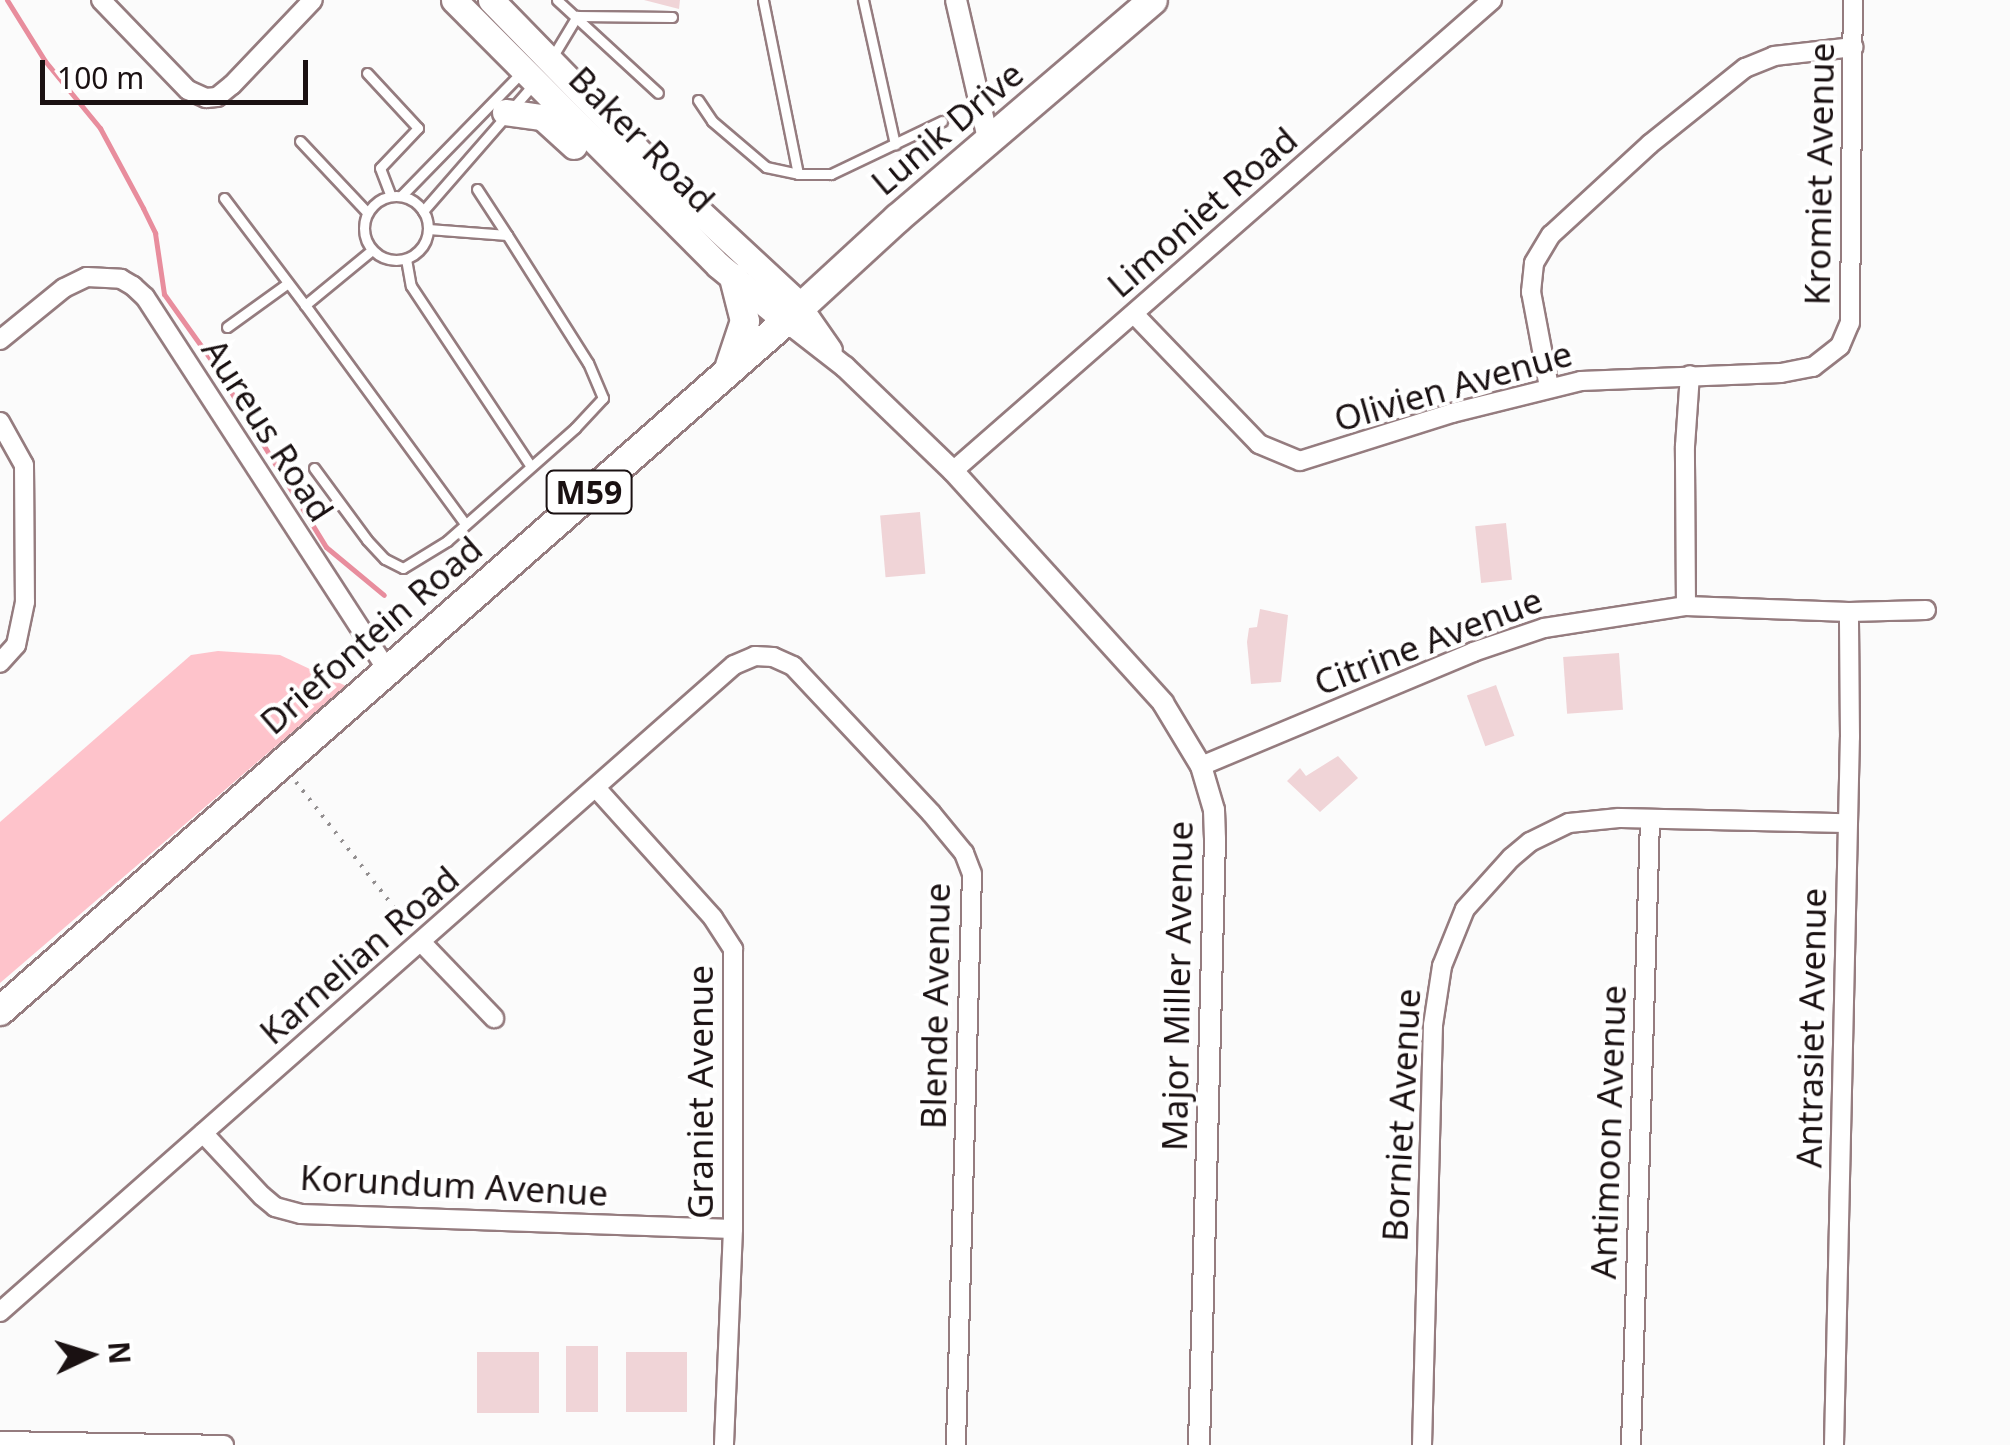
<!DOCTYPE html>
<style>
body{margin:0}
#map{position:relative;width:2010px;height:1445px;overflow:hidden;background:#fbfbfb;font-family:"Noto Sans",sans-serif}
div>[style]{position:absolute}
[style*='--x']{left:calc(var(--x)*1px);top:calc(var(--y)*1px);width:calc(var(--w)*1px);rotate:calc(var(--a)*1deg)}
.green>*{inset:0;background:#fec3cb}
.stream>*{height:5px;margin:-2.5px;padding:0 2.5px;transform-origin:2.5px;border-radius:2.5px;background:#e88d9d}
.building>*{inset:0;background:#f0d4d7;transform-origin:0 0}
.path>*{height:4px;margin-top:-2px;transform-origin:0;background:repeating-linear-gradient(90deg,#938f90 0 2.5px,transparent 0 10.5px)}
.roads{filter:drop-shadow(2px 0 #957c7f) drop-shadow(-2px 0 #957c7f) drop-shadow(0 2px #957c7f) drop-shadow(0 -2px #957c7f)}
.service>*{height:9px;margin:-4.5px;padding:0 4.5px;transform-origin:4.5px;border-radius:4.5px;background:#fff}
.service>.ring{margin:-4.5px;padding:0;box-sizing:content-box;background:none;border:9px solid #fff;border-radius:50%}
.minor>*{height:18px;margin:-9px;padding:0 9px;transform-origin:9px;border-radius:9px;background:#fff}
.tertiary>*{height:20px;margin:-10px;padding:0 10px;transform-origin:10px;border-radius:10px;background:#fff}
.secondary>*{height:25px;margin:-12.5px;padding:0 12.5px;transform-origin:12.5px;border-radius:12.5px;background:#fff}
.primary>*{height:28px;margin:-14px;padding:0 14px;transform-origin:14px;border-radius:14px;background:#fff}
span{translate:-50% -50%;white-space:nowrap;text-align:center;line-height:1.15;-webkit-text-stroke:8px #fff;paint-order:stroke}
.shield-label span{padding:2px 8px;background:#fff;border:2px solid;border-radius:8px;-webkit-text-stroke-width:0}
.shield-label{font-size:32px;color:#1a1112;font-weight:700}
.street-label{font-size:35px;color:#1a1112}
.north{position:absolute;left:40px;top:1305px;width:100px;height:100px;-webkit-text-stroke:8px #fff;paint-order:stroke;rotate:86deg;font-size:28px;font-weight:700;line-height:40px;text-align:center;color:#1a1112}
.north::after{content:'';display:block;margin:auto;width:35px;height:45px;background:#1a1112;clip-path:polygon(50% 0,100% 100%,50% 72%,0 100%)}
.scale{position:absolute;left:40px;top:60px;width:268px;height:45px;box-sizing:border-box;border:5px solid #1a1112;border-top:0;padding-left:12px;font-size:30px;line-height:35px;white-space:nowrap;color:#1a1112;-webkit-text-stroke:8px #fff;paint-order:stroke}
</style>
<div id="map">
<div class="green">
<i style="clip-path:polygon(218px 651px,280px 655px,346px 686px,0 983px,0 822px,191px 655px)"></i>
</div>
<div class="stream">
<i style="--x:7;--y:0;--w:72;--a:58.1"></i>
<i style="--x:45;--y:61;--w:87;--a:50.6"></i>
<i style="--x:100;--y:128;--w:91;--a:61.7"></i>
<i style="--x:143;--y:208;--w:28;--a:64"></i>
<i style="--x:155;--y:233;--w:62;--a:81.6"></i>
<i style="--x:164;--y:294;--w:82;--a:54.4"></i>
<i style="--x:212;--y:361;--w:218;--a:58.5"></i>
<i style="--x:326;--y:547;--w:75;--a:39.6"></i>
</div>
<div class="building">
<i style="clip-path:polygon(644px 0,680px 0,679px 9px)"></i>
<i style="left:920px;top:512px;width:62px;height:40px;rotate:85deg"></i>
<i style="left:1506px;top:523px;width:57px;height:31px;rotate:84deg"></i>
<i style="clip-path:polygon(1260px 609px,1288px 615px,1281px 682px,1251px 684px,1247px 642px,1249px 628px,1257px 627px)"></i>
<i style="left:1619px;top:653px;width:57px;height:56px;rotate:86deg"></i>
<i style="left:1496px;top:685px;width:54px;height:31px;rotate:70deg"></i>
<i style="clip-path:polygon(1338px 756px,1358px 778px,1320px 812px,1287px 781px,1300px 768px,1306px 776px)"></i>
<i style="left:566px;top:1346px;width:32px;height:66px"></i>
<i style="left:477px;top:1352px;width:62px;height:61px"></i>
<i style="left:626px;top:1352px;width:61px;height:60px"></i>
</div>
<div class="path">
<i style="--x:296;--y:782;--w:185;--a:52"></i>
</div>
<div class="roads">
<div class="service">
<i style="--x:557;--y:0;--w:137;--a:42.6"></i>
<i style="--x:863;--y:0;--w:148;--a:77.5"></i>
<i style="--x:553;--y:56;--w:47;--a:-59"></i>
<i style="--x:577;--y:16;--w:95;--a:0.6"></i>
<i style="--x:367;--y:73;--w:75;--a:47.2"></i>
<i style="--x:418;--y:128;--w:55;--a:133.5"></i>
<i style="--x:380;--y:168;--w:30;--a:69"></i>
<i style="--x:698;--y:100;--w:25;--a:56"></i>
<i style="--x:712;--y:121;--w:71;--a:40.4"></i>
<i style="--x:766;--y:167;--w:33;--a:12"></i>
<i style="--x:798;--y:174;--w:177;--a:-101.4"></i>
<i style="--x:300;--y:141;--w:98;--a:46.7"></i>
<i style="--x:798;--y:174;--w:33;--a:0"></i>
<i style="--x:831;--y:174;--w:123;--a:-25.5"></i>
<i style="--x:477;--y:189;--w:55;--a:56.9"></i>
<i class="ring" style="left:364px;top:196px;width:55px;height:55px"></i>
<i style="--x:401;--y:196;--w:175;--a:-45.7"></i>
<i style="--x:224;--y:198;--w:134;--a:52.9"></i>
<i style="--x:423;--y:211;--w:167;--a:-48.9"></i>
<i style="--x:372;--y:250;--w:87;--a:140.6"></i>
<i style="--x:305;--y:305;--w:269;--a:53.8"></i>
<i style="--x:406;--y:259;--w:27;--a:80"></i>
<i style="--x:411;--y:286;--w:215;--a:56.4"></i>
<i style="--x:227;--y:327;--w:75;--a:-35.8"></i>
<i style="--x:314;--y:468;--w:89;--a:53.6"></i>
<i style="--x:367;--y:540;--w:26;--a:47"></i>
<i style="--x:385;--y:559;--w:20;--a:27"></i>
<i style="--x:403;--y:568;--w:52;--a:-31.5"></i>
<i style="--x:447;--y:541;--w:171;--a:-41.4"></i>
<i style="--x:575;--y:428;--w:41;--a:-47"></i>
<i style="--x:603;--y:398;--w:38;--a:-113"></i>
<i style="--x:588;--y:363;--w:151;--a:-122.3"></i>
<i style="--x:507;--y:235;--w:79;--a:-175.7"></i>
</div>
<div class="minor">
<i style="--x:101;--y:0;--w:125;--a:46"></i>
<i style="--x:188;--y:90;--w:20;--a:24"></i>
<i style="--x:206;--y:98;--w:11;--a:-5"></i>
<i style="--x:217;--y:97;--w:19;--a:-39"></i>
<i style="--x:232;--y:85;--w:117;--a:-46.4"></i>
<i style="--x:1135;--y:315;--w:179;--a:46.1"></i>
<i style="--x:1259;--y:444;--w:44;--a:22.5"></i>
<i style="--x:1300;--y:461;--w:159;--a:-17.5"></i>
<i style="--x:1452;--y:413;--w:133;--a:-13.9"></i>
<i style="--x:1581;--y:381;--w:200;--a:-2.3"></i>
<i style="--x:1781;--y:373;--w:33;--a:-11"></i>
<i style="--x:1813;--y:367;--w:34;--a:-38"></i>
<i style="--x:1840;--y:346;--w:25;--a:-67"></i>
<i style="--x:1850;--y:323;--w:323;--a:-89.5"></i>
<i style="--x:0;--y:340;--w:82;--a:-39.1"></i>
<i style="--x:64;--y:288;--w:25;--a:-26"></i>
<i style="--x:87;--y:277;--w:34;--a:3"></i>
<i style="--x:121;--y:279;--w:14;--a:30"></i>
<i style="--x:133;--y:286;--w:16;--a:43"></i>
<i style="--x:145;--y:297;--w:446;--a:57"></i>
<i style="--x:1549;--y:387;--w:97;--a:-100.7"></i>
<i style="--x:1531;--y:292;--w:29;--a:-84"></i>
<i style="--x:1534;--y:263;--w:33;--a:-59"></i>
<i style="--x:1551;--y:235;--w:134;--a:-42.6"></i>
<i style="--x:1650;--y:144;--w:122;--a:-38.7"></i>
<i style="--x:1745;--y:68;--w:31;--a:-22"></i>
<i style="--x:1774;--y:56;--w:80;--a:-6.5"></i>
<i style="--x:0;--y:422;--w:49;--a:60.8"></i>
<i style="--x:24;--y:465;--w:137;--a:89.6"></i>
<i style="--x:25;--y:602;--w:44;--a:101.8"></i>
<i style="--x:16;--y:645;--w:24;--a:132"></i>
<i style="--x:953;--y:471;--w:716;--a:-41.15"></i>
<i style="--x:1686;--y:606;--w:160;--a:-90.4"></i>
<i style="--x:1685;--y:446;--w:71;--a:-86"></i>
<i style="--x:1201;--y:766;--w:295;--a:-22.7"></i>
<i style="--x:1473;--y:652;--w:75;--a:-18.7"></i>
<i style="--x:1544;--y:628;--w:144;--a:-8.8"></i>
<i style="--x:1686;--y:606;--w:163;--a:2.1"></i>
<i style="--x:1849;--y:612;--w:77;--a:-1.5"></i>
<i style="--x:597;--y:789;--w:173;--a:48"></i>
<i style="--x:713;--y:918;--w:37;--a:57"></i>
<i style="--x:733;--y:949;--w:280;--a:90"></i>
<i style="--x:733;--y:1229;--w:216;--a:92.4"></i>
<i style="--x:423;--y:944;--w:103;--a:46.2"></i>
<i style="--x:203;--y:1133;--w:86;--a:46.9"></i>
<i style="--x:262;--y:1196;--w:17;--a:40"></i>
<i style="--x:275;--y:1207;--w:27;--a:15"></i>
<i style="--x:301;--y:1214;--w:432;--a:2"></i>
<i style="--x:0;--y:1312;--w:978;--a:-41.4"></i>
<i style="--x:734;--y:665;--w:23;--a:-23"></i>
<i style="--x:755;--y:656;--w:18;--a:3"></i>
<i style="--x:773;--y:657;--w:22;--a:24"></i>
<i style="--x:793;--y:666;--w:202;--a:46.8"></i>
<i style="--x:931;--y:813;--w:52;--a:50.5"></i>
<i style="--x:964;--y:853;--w:22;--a:69"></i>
<i style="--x:972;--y:874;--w:571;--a:91.61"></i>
<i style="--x:0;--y:1441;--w:224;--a:1"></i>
<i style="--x:1422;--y:1445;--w:420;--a:-88.5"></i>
<i style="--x:1433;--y:1025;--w:60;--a:-81.3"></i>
<i style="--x:1442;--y:966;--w:61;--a:-68"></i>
<i style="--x:1465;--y:909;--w:69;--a:-48"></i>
<i style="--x:1511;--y:858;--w:25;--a:-40"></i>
<i style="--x:1530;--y:842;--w:43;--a:-26"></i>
<i style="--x:1569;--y:823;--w:50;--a:-5.7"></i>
<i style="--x:1619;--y:818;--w:228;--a:1.3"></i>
<i style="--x:1631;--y:1445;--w:625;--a:-88.26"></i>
<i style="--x:1834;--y:1445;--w:708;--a:-88.71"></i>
<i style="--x:1850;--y:737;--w:125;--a:-90.5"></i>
</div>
<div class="tertiary">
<i style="--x:956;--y:0;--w:147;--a:77"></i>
<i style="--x:802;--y:307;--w:52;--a:55.1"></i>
<i style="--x:786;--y:321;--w:75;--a:37.9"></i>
<i style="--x:845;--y:367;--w:150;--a:43.9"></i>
<i style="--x:953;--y:471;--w:313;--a:47.8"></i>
<i style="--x:1163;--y:703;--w:74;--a:58.9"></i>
<i style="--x:1201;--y:766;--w:46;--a:73.5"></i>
<i style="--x:1214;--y:810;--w:29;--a:88"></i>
<i style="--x:1215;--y:839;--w:606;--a:91.51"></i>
</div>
<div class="secondary">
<i style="--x:454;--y:0;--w:374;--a:45.1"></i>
<i style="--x:718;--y:265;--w:88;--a:39.5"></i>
<i style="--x:491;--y:0;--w:272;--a:45.7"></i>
<i style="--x:681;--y:195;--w:165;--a:42.8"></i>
<i style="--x:505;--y:112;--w:37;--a:8"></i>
<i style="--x:542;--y:117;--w:43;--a:42.2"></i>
</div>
<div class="primary">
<i style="--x:730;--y:366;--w:47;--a:-71.6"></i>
<i style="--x:745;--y:321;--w:44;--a:-104.3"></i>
<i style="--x:0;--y:1011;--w:1046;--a:-41.28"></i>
<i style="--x:786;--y:321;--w:152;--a:-42.6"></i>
<i style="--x:898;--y:218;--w:335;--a:-40.5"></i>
</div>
</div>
<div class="shield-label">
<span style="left:589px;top:492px">M59</span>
</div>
<div class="street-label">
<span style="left:947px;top:128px;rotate:-40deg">Lunik Drive</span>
<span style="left:642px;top:139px;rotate:45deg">Baker Road</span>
<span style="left:1819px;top:174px;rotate:-89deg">Kromiet Avenue</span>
<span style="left:1202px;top:212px;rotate:-41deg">Limoniet Road</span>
<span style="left:1453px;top:386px;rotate:-16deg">Olivien Avenue</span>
<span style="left:268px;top:430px;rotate:57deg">Aureus Road</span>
<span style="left:371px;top:635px;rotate:-41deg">Driefontein Road</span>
<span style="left:1428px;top:641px;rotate:-21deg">Citrine Avenue</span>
<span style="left:359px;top:955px;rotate:-41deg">Karnelian Road</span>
<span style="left:1177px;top:986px;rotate:-89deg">Major Miller Avenue</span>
<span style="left:935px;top:1006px;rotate:-89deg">Blende Avenue</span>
<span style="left:1811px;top:1028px;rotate:-89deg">Antrasiet Avenue</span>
<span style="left:700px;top:1092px;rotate:-90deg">Graniet Avenue</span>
<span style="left:1401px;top:1115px;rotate:-87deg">Borniet Avenue</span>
<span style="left:1608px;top:1132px;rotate:-88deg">Antimoon Avenue</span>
<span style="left:454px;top:1185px;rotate:3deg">Korundum Avenue</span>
</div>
<div class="north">N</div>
<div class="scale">100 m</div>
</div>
